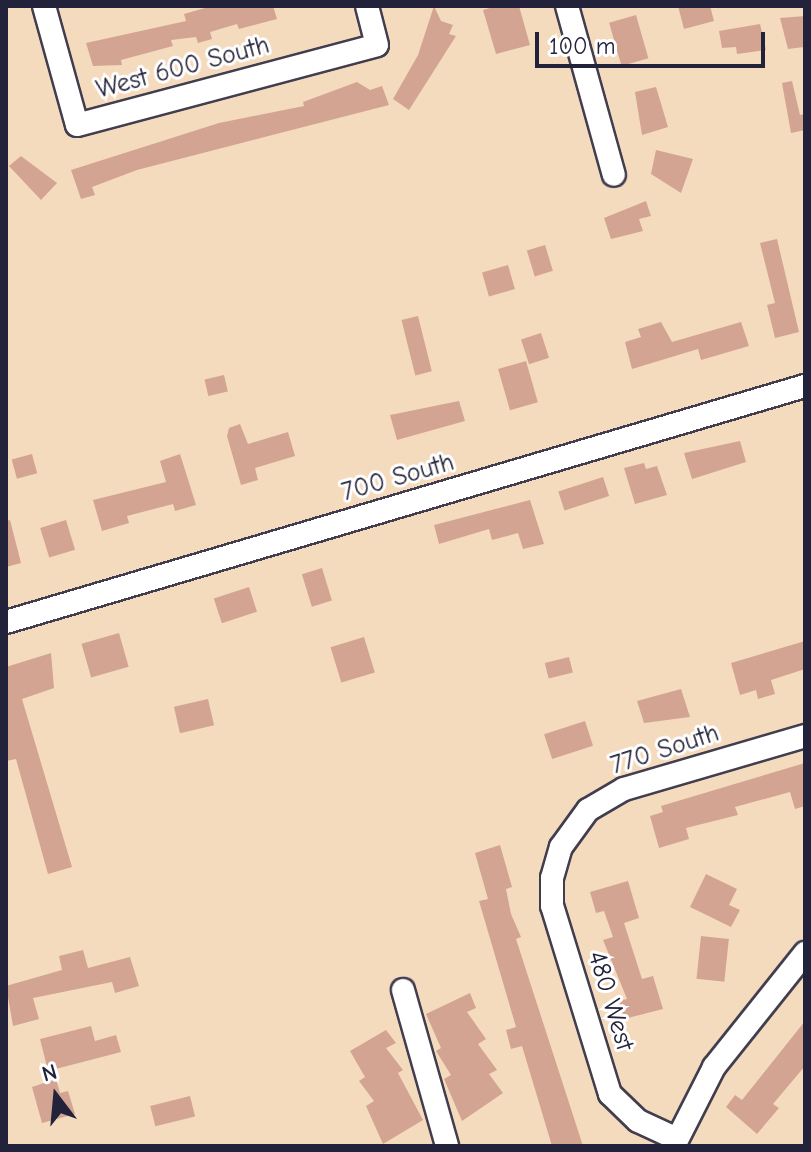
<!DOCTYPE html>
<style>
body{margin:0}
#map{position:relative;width:811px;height:1152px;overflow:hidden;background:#f4dbbe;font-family:"Comic Neue",sans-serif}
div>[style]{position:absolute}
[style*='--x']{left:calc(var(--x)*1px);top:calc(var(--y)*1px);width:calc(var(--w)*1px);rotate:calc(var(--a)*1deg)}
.building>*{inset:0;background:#d3a492;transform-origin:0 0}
.roads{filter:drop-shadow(2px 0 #423e4f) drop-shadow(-2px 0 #423e4f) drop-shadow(0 2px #423e4f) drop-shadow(0 -2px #423e4f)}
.minor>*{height:22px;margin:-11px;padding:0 11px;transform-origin:11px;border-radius:11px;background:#fff}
span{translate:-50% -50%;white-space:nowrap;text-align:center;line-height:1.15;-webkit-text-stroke:6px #fff;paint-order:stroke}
.street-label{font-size:26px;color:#22223b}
.frame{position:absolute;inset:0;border:8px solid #22223b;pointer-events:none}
.north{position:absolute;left:16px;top:1056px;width:80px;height:80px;-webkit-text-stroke:6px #fff;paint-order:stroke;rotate:344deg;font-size:22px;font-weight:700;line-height:32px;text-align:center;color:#22223b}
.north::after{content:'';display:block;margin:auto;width:28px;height:36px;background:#22223b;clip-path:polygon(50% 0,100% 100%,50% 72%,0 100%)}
.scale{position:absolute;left:535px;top:32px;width:230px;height:36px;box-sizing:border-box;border:4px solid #22223b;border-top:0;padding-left:10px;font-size:24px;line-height:28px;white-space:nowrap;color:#22223b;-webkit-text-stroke:6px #fff;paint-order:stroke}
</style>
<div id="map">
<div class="building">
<i style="clip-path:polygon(212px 6px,273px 6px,277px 19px,239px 29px,237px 24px,210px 32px,212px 39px,198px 43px,196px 37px,171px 40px,173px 46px,121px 60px,122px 65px,93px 66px,86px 43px,186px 21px,184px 14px)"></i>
<i style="clip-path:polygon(434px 6px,441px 21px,453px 25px,449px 34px,456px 36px,409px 110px,393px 99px,418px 55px)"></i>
<i style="clip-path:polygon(497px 6px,519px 6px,530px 45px,496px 54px,483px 10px)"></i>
<i style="clip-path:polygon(678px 6px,710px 6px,714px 21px,684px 29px)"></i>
<i style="left:636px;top:15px;width:45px;height:28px;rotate:74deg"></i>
<i style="clip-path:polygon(805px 16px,804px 47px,788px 49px,780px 18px)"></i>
<i style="clip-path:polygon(760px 24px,766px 50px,737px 54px,736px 47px,722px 48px,719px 31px)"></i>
<i style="clip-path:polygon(792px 81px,800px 115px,805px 114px,805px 130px,791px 133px,782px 83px)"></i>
<i style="clip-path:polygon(357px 82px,370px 90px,382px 86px,389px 105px,137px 170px,92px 187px,95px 195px,81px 199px,71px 170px,219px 123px,304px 106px,303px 102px)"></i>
<i style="clip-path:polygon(656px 87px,668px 127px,642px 135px,635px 92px)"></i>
<i style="clip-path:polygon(656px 150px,693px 159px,681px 193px,651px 174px)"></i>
<i style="clip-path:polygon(21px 156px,57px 183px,41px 200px,9px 166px)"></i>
<i style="clip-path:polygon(646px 201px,651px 216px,639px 219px,643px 231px,611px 239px,604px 218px)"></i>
<i style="clip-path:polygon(777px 239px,799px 332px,775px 338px,767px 305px,775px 303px,760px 243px)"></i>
<i style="left:545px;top:245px;width:27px;height:19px;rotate:73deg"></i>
<i style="left:508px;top:265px;width:25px;height:27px;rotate:74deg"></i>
<i style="left:418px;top:316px;width:57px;height:17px;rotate:76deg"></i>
<i style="clip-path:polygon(661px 322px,672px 342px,741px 322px,749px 346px,701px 360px,698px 349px,632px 369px,625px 342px,641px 337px,638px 329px)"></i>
<i style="left:541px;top:333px;width:26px;height:21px;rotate:72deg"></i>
<i style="left:526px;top:361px;width:43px;height:29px;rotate:74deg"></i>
<i style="left:224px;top:375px;width:17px;height:20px;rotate:77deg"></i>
<i style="clip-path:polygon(459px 401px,465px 421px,397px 440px,390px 415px)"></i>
<i style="clip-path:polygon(240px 424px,248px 444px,288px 432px,295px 456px,255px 468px,258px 480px,241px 485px,227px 436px,229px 428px)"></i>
<i style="clip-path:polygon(740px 441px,746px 462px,692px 479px,684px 453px)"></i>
<i style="left:32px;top:454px;width:20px;height:21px;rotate:75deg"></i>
<i style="clip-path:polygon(180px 454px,196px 505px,175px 511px,173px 504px,127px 516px,129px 523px,102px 531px,93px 500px,166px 482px,160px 461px)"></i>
<i style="clip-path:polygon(644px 463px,646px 469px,657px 466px,667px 495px,635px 504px,624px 468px)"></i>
<i style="left:603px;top:477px;width:20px;height:47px;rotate:72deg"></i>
<i style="clip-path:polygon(530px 500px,544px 544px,523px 549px,518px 533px,492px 540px,489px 529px,439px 544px,434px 525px)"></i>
<i style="clip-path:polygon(10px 520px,21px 563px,6px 567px,6px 521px)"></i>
<i style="left:66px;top:520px;width:31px;height:27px;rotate:73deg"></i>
<i style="left:322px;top:568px;width:34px;height:21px;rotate:73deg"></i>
<i style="left:249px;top:587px;width:26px;height:37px;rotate:72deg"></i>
<i style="left:119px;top:633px;width:35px;height:39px;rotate:74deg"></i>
<i style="left:364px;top:637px;width:37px;height:35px;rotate:73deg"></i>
<i style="clip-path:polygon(805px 641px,805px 669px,771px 680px,775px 694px,758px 699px,756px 690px,740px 695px,731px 663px)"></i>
<i style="clip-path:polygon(51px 653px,54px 688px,22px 699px,72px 867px,48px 874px,16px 759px,6px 761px,6px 667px)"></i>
<i style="left:569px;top:657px;width:16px;height:25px;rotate:76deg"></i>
<i style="clip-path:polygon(681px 689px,690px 717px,644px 723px,637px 701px)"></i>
<i style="left:208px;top:699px;width:27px;height:35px;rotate:77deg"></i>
<i style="left:585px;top:721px;width:26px;height:43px;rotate:72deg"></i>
<i style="clip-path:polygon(805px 763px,805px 806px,795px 809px,790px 792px,735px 807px,738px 815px,686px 828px,689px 839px,659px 848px,650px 816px,663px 812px,661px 806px)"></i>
<i style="clip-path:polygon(500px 845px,512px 887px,506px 889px,511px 914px,521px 937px,516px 939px,583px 1146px,552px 1146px,522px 1046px,511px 1049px,506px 1030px,516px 1027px,479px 901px,488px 899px,475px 853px)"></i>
<i style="clip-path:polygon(706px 874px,737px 889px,729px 905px,740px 910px,731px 927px,690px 907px)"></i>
<i style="clip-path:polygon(628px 881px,639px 918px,624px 923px,642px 979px,653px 976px,663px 1009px,624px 1019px,619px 1001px,627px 999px,603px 940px,613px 937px,604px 911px,596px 913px,590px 892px)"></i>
<i style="left:701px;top:936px;width:28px;height:43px;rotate:6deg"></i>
<i style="clip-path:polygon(83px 950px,88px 968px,130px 957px,139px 986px,115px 993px,112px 982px,33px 998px,39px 1019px,13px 1026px,6px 986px,62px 970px,59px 956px)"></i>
<i style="clip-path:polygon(470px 993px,476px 1008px,467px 1012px,486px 1039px,478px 1044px,497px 1070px,489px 1074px,503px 1093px,462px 1121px,444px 1079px,451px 1075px,436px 1051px,441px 1048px,426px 1014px)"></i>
<i style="clip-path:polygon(805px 1021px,805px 1066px,773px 1104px,779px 1108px,757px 1134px,726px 1107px,735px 1095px,742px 1100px)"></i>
<i style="clip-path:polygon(91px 1026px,95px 1041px,116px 1035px,121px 1052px,48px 1071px,40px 1039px)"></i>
<i style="clip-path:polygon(386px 1030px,396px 1043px,386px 1048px,403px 1070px,398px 1073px,423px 1120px,383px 1144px,366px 1106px,374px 1101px,359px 1081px,365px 1077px,350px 1051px)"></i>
<i style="clip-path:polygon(56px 1079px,60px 1093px,68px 1091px,75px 1114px,42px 1123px,32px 1087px)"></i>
<i style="left:190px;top:1096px;width:21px;height:41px;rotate:76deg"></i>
</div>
<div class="roads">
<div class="minor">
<i style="--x:44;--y:6;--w:123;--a:74.5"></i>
<i style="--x:77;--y:125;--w:310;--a:-14.9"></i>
<i style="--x:377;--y:45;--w:40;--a:-104.4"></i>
<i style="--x:567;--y:6;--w:175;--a:74.5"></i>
<i style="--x:6;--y:622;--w:833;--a:-16.46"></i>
<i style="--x:403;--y:990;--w:162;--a:74.2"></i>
<i style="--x:675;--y:1138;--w:41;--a:-155.3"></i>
<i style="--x:638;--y:1121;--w:39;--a:-136"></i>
<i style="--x:610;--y:1094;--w:197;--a:-107.1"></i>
<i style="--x:552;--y:906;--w:28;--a:-90"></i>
<i style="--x:552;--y:878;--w:32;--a:-74"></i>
<i style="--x:561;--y:847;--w:46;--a:-53.9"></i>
<i style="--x:588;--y:810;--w:42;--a:-30.3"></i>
<i style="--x:624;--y:789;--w:189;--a:-16.3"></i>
<i style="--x:674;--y:1146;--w:89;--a:-63.1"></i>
<i style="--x:714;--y:1067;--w:146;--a:-51.4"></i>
</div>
</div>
<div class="street-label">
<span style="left:183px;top:68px;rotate:-15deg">West 600 South</span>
<span style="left:398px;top:478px;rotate:-16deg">700 South</span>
<span style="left:665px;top:750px;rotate:-18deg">770 South</span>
<span style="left:610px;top:1001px;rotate:73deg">480 West</span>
</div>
<div class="frame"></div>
<div class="north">N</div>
<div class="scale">100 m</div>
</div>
